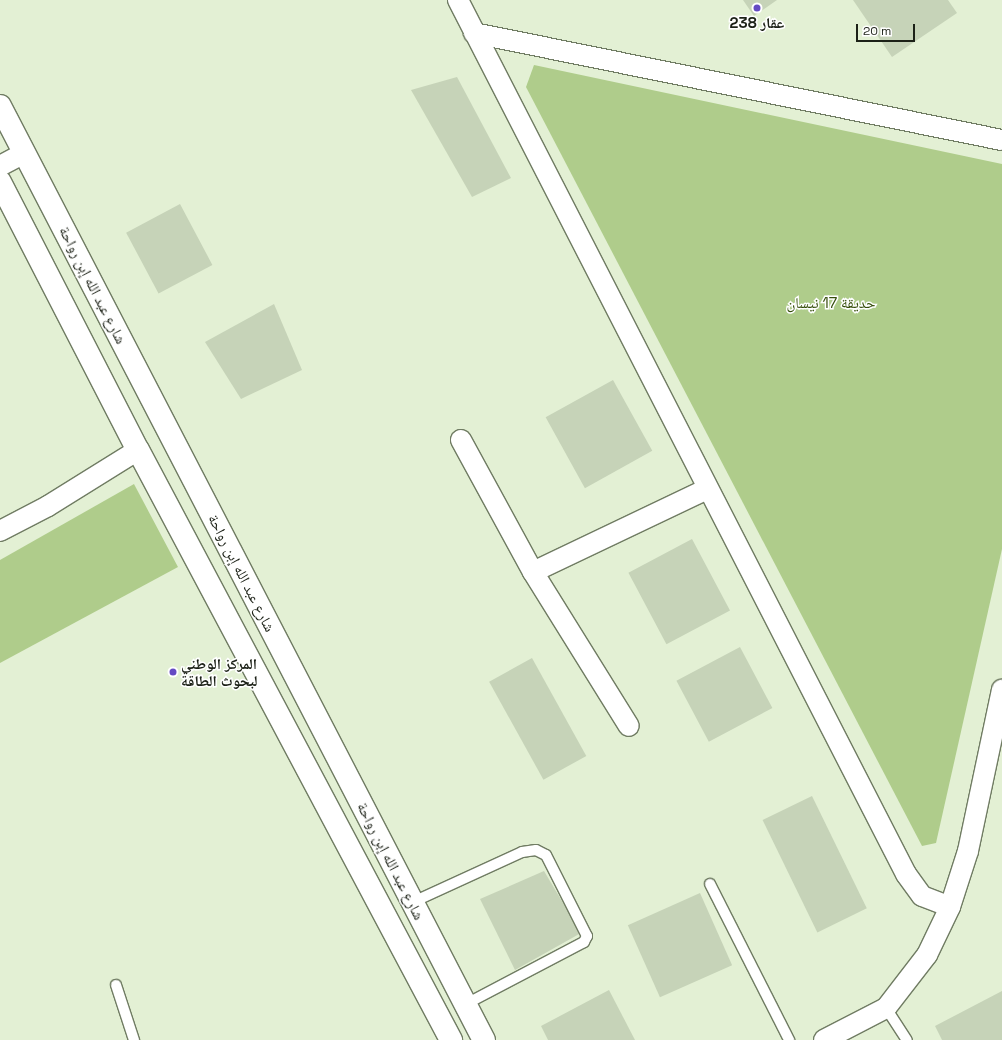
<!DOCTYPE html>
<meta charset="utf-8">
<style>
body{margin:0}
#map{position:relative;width:1002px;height:1040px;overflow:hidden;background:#e3f0d4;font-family:"Space Grotesk","Noto Naskh Arabic",sans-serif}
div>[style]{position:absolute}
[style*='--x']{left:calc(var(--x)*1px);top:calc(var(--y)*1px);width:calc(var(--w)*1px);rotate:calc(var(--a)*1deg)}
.green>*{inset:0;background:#afcc8b}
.building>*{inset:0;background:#c6d3b8;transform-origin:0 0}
.roads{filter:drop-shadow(1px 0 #707c63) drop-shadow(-1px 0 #707c63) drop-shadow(0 1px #707c63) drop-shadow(0 -1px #707c63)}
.service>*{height:10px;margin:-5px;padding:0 5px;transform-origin:5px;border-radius:5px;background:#fff}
.minor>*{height:20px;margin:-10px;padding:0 10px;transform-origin:10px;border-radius:10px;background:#fff}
.tertiary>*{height:22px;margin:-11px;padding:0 11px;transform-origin:11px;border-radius:11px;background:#fff}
.dots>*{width:11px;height:11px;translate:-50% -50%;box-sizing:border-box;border:2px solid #fff;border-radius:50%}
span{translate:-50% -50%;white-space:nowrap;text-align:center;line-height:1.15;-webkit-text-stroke:3px #fff;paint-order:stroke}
.poi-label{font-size:15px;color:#1c2117;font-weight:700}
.left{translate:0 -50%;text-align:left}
.street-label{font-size:15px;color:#1c2117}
.park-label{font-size:15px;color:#354d0a}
.scale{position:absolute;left:856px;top:24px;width:59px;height:18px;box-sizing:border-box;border:2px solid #1c2117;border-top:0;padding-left:5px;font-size:12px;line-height:14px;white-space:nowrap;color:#1c2117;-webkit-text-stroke:3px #fff;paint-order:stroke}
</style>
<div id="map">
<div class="green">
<i style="clip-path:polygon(534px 65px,1002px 164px,1002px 549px,936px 843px,922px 846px,526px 87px)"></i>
<i style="clip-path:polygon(134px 484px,178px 567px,0 663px,0 560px)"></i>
</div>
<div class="building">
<i style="clip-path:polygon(743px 0,777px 0,754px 16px)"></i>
<i style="clip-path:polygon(853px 0,948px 0,957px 13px,892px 57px)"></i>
<i style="clip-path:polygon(457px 77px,511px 178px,472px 197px,411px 90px)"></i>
<i style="left:180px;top:204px;width:69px;height:61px;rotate:62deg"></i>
<i style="clip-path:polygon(274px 304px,302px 370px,241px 399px,205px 342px)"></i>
<i style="left:613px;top:380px;width:81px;height:77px;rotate:61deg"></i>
<i style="left:692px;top:539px;width:81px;height:72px;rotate:62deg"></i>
<i style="left:740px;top:647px;width:69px;height:72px;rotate:62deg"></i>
<i style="left:532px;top:658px;width:112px;height:49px;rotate:61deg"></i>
<i style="left:812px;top:796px;width:125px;height:55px;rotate:64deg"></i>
<i style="clip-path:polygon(544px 871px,581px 933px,515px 970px,480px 899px)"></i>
<i style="left:700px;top:893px;width:79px;height:79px;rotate:66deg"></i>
<i style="clip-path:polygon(609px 990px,635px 1040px,548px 1040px,541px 1026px)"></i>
<i style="clip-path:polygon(1002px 991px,1002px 1040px,942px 1040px,935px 1026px)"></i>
</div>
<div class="roads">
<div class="service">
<i style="--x:710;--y:884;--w:175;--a:63.1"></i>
<i style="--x:413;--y:902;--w:120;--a:-24.6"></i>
<i style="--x:522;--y:852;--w:14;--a:-8"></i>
<i style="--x:536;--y:850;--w:11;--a:27"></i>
<i style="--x:546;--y:855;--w:91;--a:63.2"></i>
<i style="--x:587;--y:936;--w:7;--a:117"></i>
<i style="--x:584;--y:942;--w:133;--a:152.3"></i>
<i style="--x:116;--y:985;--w:58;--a:71.9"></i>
<i style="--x:886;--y:1008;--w:38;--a:57"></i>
</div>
<div class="minor">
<i style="--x:458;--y:0;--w:982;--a:62.86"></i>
<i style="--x:906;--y:874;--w:27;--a:54"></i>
<i style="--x:922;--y:896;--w:30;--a:21"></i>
<i style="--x:474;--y:33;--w:539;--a:11.46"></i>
<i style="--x:0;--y:166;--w:27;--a:-28"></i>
<i style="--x:461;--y:440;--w:150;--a:61.4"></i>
<i style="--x:533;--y:572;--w:181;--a:58.1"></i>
<i style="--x:0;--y:531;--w:54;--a:-27.5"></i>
<i style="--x:48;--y:506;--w:106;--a:-31.9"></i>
<i style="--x:533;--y:572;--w:193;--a:-25.5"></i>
<i style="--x:824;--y:1040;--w:70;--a:-27.3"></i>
<i style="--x:886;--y:1008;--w:67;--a:-52.3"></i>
<i style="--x:927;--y:955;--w:53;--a:-64.4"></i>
<i style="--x:950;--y:907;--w:59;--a:-72.2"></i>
<i style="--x:968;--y:851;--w:165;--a:-78.1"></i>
</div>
<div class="tertiary">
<i style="--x:0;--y:106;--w:1052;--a:62.61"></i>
<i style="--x:0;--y:182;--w:301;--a:62.8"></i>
<i style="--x:138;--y:450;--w:668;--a:62.05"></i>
</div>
</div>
<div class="dots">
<i style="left:757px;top:8px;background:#644ac3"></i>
<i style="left:173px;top:672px;background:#644ac3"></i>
</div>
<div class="poi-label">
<span style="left:757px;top:23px">عقار 238</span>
<span class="left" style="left:181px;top:672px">المركز الوطني<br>لبحوث الطاقة</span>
</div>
<div class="street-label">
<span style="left:93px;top:285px;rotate:63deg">شارع عبد الله إبن رواحة</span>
<span style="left:242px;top:573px;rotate:63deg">شارع عبد الله إبن رواحة</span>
<span style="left:391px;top:861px;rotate:63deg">شارع عبد الله إبن رواحة</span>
</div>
<div class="park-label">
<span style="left:831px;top:303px">حديقة 17 نيسان</span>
</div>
<div class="scale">20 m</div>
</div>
